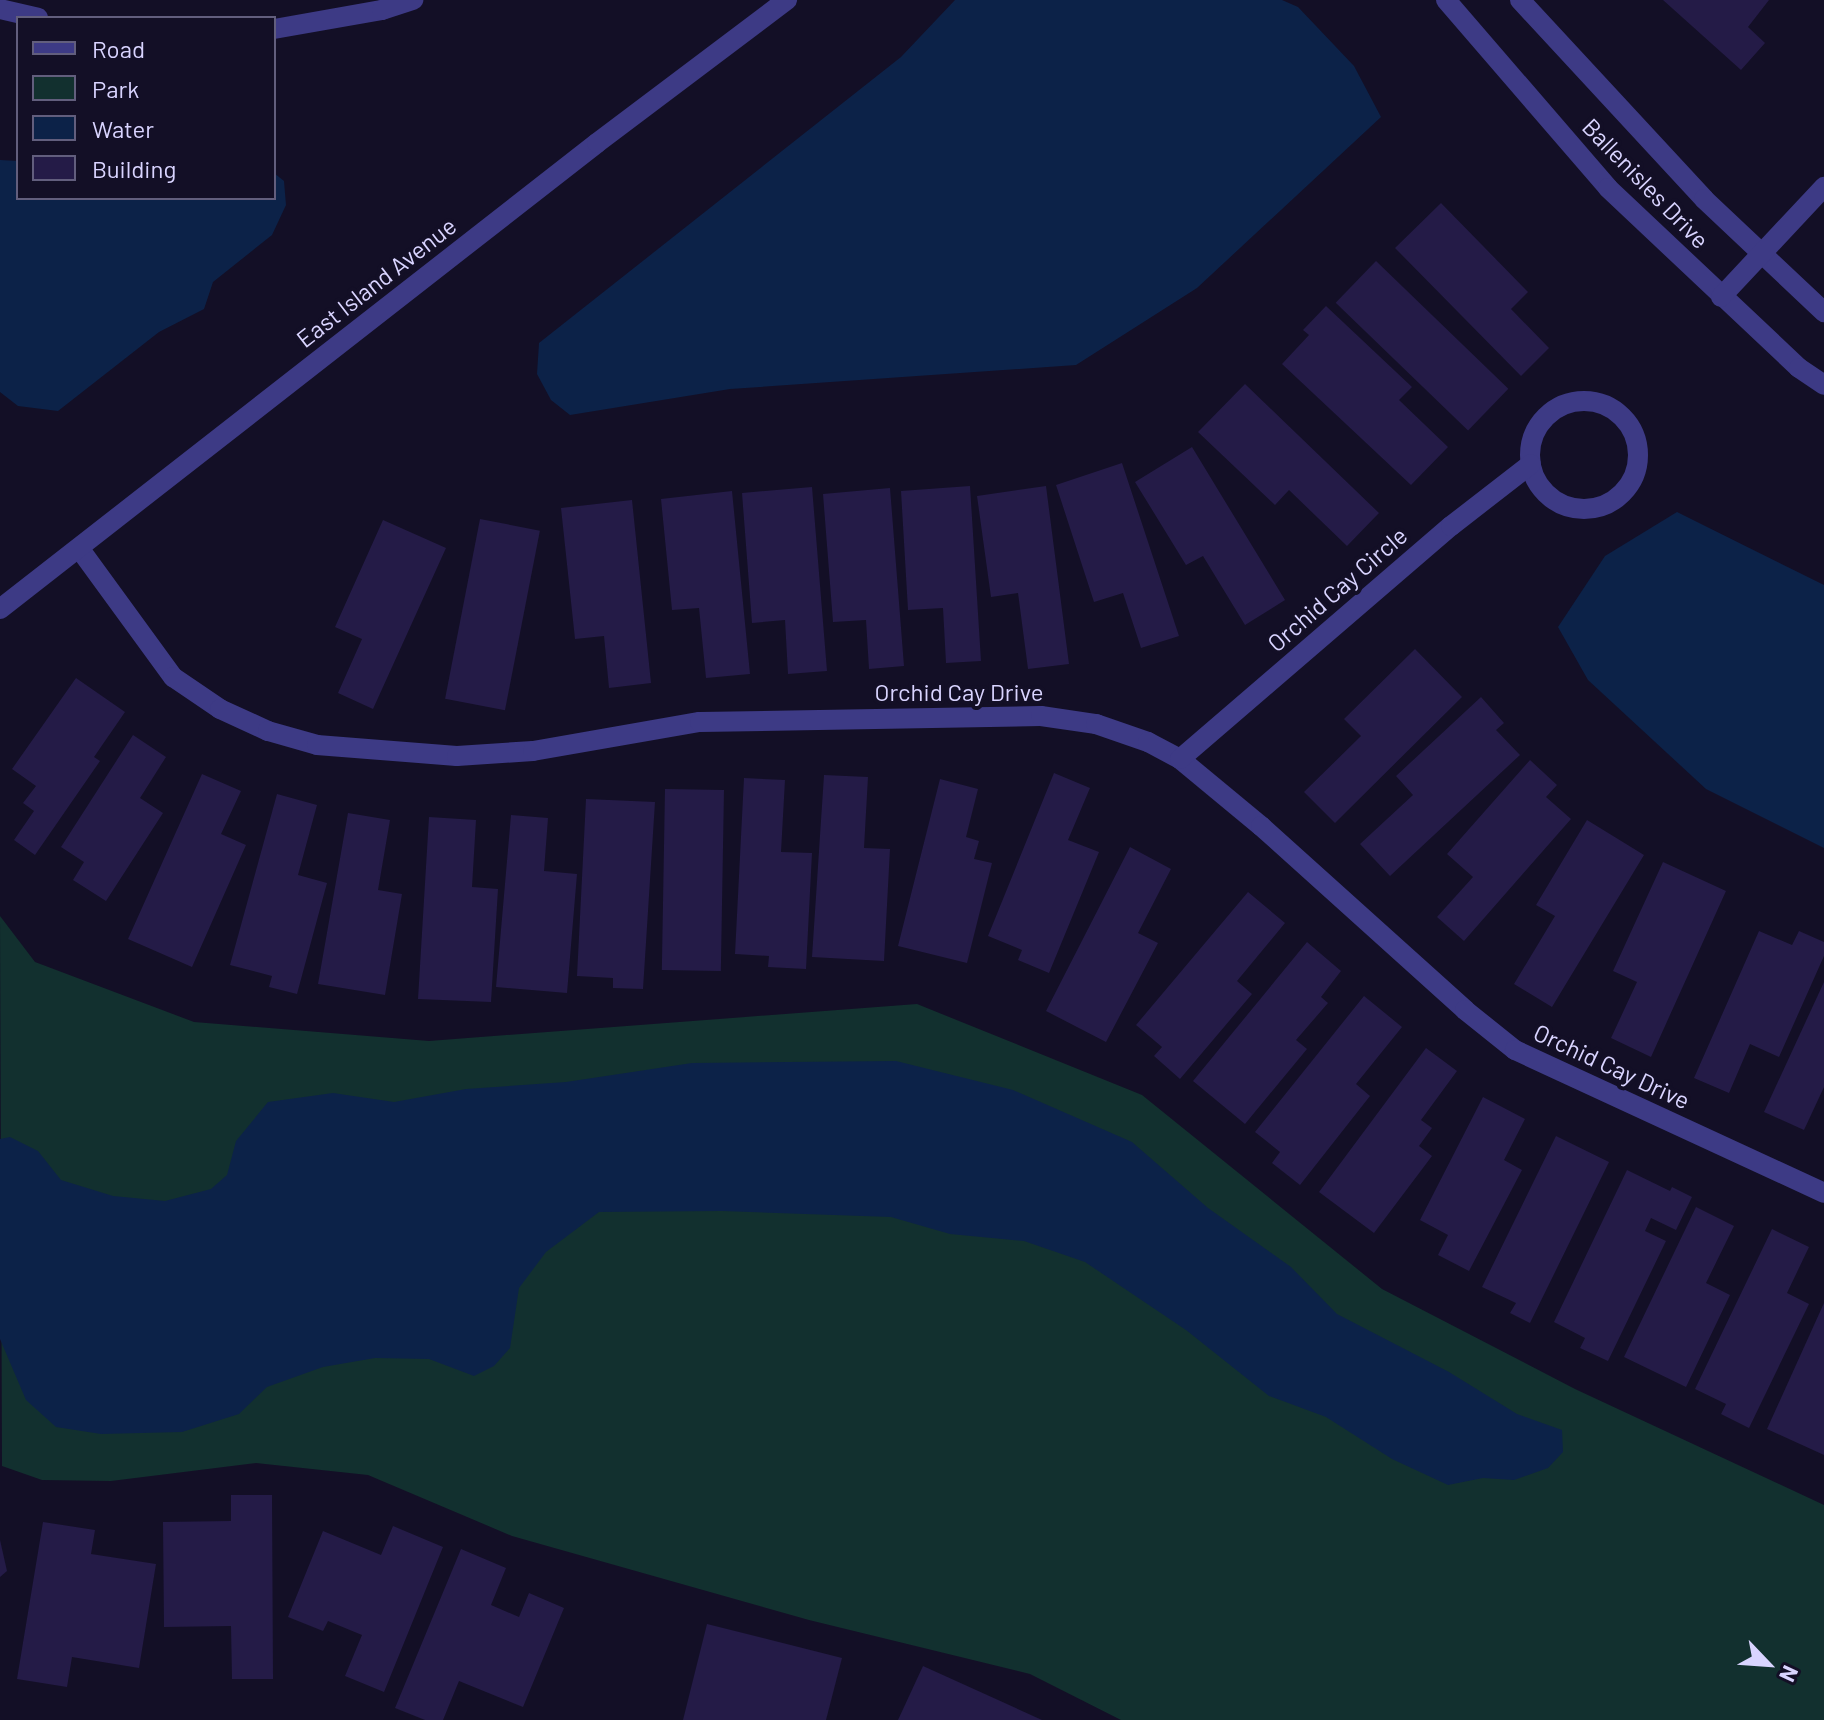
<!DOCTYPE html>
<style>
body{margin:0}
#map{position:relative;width:1824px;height:1720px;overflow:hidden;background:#130f26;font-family:Barlow,sans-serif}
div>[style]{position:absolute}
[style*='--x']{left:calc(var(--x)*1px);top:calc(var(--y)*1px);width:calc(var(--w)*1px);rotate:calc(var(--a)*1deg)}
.green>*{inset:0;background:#12302f}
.water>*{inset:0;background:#0c2248}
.building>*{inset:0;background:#241b47;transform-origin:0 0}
.minor>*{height:20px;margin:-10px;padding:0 10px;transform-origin:10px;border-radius:10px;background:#3d3a85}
.minor>.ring{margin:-10px;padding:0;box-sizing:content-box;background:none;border:20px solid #3d3a85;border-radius:50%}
span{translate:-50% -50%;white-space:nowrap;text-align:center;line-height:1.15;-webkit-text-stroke:8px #130f26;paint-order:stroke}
.street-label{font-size:24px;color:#d9d4ff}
.legend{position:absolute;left:16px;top:16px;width:260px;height:184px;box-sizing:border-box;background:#130f26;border:2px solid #625e7d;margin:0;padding:10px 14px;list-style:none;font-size:24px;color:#d9d4ff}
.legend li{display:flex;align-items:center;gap:16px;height:40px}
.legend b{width:40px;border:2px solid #625e7d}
.north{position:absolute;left:1728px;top:1624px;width:80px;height:80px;-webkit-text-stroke:6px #130f26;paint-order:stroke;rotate:115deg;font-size:22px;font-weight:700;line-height:32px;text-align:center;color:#d9d4ff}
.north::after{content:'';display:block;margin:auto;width:28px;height:36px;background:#d9d4ff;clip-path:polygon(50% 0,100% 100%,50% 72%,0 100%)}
</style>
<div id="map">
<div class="green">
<i style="clip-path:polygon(0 916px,35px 962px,194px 1022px,429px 1041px,917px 1004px,1142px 1095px,1382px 1289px,1575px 1389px,1824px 1505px,1824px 1720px,1121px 1720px,1030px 1674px,809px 1620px,512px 1536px,368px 1475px,256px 1463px,111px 1481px,42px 1480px,2px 1466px)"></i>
</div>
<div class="water">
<i style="clip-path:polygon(955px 0,1282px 0,1298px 7px,1354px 66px,1381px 117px,1197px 288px,1076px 365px,730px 389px,570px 415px,551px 400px,537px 374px,539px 343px,901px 57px)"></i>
<i style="clip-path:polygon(0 160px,18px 161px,18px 198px,274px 198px,274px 173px,284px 181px,286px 205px,272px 235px,213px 282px,204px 309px,159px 332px,58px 411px,18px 406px,0 392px)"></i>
<i style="clip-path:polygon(1677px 512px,1824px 585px,1824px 848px,1706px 789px,1588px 680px,1558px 627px,1605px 556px)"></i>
<i style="clip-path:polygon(896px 1061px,1013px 1090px,1132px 1142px,1208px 1208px,1291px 1267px,1337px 1314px,1449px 1372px,1517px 1414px,1562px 1430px,1563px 1452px,1548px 1468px,1514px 1480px,1483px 1478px,1448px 1485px,1392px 1459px,1326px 1417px,1269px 1396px,1186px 1330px,1085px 1262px,1024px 1241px,950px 1234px,891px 1217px,722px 1211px,599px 1212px,546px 1252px,519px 1288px,510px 1348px,494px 1366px,474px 1376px,429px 1359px,375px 1358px,323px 1367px,267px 1387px,239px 1414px,182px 1432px,101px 1434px,56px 1427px,26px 1400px,0 1339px,0 1139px,10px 1137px,38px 1151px,61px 1180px,113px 1196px,165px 1201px,211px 1189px,227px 1175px,236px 1141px,268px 1102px,333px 1093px,394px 1102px,466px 1089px,566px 1082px,692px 1063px)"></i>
</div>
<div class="building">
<i style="clip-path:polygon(1663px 0,1769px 0,1748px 27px,1765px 43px,1741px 70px)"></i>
<i style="clip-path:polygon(1441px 203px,1528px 292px,1511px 309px,1549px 348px,1521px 376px,1395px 248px)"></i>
<i style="left:1376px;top:261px;width:184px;height:58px;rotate:44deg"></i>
<i style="clip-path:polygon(1326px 306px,1412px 387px,1399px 400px,1448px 447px,1411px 485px,1282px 364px,1309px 335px,1303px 330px)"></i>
<i style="clip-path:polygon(1245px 384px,1379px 513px,1347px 546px,1289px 490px,1275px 505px,1198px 432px)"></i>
<i style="clip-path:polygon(1192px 447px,1285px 600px,1245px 625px,1203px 556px,1186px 565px,1135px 482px)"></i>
<i style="clip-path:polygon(1122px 463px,1179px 636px,1141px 648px,1123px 593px,1094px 602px,1056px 485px)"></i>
<i style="clip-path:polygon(970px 486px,981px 661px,946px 663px,943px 608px,908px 610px,901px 491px)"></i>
<i style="clip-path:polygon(1046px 486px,1069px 664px,1028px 669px,1018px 593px,991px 597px,977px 496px)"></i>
<i style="clip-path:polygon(812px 487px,827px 671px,788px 674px,785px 620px,752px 623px,742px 493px)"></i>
<i style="clip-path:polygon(890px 488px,904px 666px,869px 669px,866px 620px,833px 622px,823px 494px)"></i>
<i style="clip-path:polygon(732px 491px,750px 674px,706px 678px,699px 608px,672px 610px,661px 499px)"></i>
<i style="clip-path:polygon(632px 500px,651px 683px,609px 688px,604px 636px,575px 639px,561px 508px)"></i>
<i style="left:480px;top:519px;width:61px;height:183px;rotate:11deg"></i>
<i style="clip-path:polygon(383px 520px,446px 548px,373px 709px,338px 693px,362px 639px,335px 627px)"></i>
<i style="clip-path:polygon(1415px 649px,1462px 697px,1335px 823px,1304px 792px,1361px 736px,1344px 719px)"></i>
<i style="clip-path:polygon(76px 678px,125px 712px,94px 757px,100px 761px,35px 855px,14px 840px,34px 811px,23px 803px,36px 786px,12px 769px)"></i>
<i style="clip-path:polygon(1481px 697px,1504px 723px,1496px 730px,1520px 755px,1390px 876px,1360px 844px,1413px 795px,1396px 776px)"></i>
<i style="clip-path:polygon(133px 735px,166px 757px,140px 798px,163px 813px,106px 901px,73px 880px,84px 862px,61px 847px)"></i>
<i style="clip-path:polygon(1530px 760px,1557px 785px,1546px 797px,1571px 819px,1464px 941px,1437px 917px,1473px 877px,1447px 854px)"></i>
<i style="clip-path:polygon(1054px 773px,1090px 788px,1068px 840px,1099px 852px,1049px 973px,1018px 960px,1022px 950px,988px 936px)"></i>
<i style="clip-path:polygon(202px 774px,241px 791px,221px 834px,246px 845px,192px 967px,128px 939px)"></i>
<i style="clip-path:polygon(824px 775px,868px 777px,864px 848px,890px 849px,884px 961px,812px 957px)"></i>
<i style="clip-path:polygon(744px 778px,785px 780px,781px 852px,812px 853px,806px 969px,768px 967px,769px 956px,735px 954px)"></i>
<i style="clip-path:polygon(940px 779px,978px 789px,966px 837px,979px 841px,974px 859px,992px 863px,967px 963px,898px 946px)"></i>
<i style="left:665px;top:789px;width:59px;height:181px;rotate:1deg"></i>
<i style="clip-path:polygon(277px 794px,317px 805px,298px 875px,327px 883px,297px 994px,269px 987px,272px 976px,230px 965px)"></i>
<i style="clip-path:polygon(586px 799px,655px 802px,643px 989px,613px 988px,613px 978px,577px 976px)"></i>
<i style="clip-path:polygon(348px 813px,390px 820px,378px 890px,402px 894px,385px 995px,318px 984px)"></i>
<i style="clip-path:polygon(511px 815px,548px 818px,544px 871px,577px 874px,567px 993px,496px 987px)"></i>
<i style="clip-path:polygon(429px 817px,476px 820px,472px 887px,498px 889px,491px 1002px,418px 999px)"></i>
<i style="clip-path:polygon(1587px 820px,1644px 855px,1552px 1007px,1514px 984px,1555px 916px,1536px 905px)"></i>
<i style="clip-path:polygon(1130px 847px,1171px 869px,1138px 933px,1158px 943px,1106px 1042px,1046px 1011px)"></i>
<i style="clip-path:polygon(1663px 862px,1726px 891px,1651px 1057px,1611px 1038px,1637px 982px,1613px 971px)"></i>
<i style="clip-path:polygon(1248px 892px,1285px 923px,1237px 981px,1252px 994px,1180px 1079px,1154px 1056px,1162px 1047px,1136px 1025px)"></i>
<i style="clip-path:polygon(1759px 931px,1792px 945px,1799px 931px,1824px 942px,1824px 956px,1779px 1057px,1750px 1044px,1729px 1093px,1694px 1078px)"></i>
<i style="clip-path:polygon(1307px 942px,1341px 971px,1321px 997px,1328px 1003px,1296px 1040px,1307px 1049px,1245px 1124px,1193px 1081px)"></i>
<i style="clip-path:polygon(1824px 982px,1824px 1087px,1804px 1130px,1764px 1112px)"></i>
<i style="clip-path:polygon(1364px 996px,1402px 1027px,1356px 1084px,1370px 1096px,1300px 1185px,1272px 1163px,1280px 1152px,1255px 1132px)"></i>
<i style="clip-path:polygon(1426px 1048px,1457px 1071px,1421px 1120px,1432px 1128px,1419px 1146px,1432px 1156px,1374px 1233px,1319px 1192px)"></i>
<i style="clip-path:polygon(1483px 1097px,1525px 1119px,1504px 1160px,1522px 1170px,1469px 1271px,1438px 1255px,1448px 1235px,1420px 1220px)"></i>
<i style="clip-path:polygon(1556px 1136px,1609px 1162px,1530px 1323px,1510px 1313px,1516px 1303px,1482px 1287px)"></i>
<i style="clip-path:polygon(1627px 1170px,1670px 1191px,1672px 1187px,1692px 1197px,1676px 1230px,1651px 1218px,1645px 1231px,1666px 1241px,1608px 1361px,1580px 1348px,1585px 1338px,1554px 1322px)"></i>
<i style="clip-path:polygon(1696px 1207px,1734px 1226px,1706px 1283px,1730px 1295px,1686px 1387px,1624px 1357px)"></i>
<i style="clip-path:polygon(1772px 1229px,1809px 1247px,1787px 1293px,1809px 1304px,1749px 1428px,1721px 1414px,1726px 1404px,1695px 1389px)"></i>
<i style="clip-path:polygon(1824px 1303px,1824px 1455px,1767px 1429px)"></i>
<i style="clip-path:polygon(231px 1495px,272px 1495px,273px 1679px,232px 1679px,231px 1626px,164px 1627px,163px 1522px,231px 1521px)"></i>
<i style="clip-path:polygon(43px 1522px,95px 1530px,91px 1554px,156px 1564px,139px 1668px,72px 1657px,67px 1687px,17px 1679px)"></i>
<i style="clip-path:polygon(393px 1526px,443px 1547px,384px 1692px,345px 1676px,362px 1635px,328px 1621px,323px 1631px,288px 1617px,323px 1531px,381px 1555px)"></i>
<i style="clip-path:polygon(0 1540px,7px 1571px,0 1577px)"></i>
<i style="clip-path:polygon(461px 1549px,506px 1568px,491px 1605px,519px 1617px,529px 1593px,564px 1608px,523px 1707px,459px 1681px,443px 1720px,425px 1720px,395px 1708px)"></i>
<i style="clip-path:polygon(707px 1624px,842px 1658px,826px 1720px,683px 1720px)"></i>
<i style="clip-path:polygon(923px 1666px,1042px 1720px,898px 1720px)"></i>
</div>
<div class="minor">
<i style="--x:1446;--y:0;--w:248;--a:49.2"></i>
<i style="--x:1608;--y:188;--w:262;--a:43.3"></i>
<i style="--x:1799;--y:368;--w:30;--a:34"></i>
<i style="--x:1520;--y:0;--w:271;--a:47.2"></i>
<i style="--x:1704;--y:199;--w:165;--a:43.3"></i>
<i style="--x:0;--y:9;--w:39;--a:13"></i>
<i style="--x:274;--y:29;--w:110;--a:-10"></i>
<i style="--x:382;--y:10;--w:33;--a:-18"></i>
<i style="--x:1721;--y:297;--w:151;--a:-46.9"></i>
<i class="ring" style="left:1530px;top:401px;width:88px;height:88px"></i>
<i style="--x:79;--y:548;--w:160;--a:53.9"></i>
<i style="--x:173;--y:677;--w:57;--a:34.2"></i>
<i style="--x:220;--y:709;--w:53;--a:24.6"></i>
<i style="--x:268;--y:731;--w:51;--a:15.9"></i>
<i style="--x:317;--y:745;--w:140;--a:4.5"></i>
<i style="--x:457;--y:756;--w:76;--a:-3.8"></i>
<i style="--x:533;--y:751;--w:169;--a:-9.9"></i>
<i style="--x:700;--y:722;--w:341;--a:-1"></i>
<i style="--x:1041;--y:716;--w:56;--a:8.3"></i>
<i style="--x:1096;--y:724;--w:55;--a:19.1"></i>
<i style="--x:1148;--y:742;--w:36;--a:28"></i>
<i style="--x:1180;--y:759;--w:105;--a:39.6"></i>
<i style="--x:1261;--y:826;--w:275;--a:42"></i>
<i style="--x:1465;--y:1010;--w:64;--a:38.7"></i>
<i style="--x:1515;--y:1050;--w:340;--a:24.8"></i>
<i style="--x:0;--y:609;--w:757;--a:-37.97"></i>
<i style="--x:597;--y:143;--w:238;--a:-37"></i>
<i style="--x:1180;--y:759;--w:357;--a:-40.7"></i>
<i style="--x:1451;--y:526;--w:101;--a:-37.8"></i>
</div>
<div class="street-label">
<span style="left:1646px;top:183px;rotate:46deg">Ballenisles Drive</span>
<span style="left:376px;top:282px;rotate:-38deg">East Island Avenue</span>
<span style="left:1337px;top:589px;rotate:-41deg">Orchid Cay Circle</span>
<span style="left:959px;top:692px">Orchid Cay Drive</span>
<span style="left:1612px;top:1066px;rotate:25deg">Orchid Cay Drive</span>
</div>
<ul class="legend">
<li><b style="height:10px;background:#3d3a85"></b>Road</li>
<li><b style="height:22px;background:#12302f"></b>Park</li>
<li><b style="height:22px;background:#0c2248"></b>Water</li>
<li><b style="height:22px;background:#241b47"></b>Building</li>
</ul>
<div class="north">N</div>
</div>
